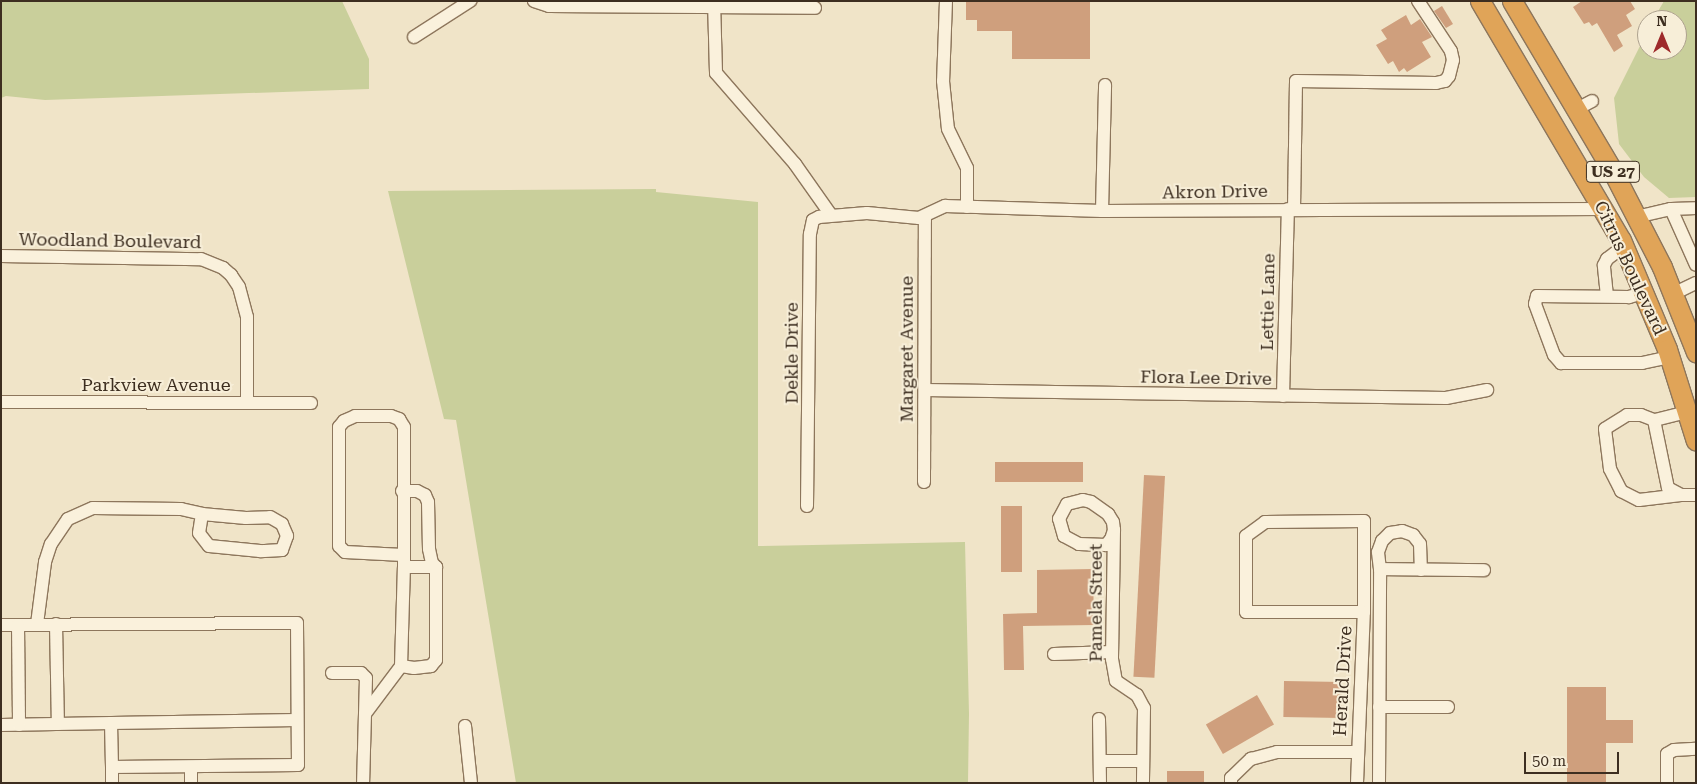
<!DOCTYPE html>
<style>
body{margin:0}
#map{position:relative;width:1697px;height:784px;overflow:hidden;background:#f0e4c8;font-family:"Roboto Serif",serif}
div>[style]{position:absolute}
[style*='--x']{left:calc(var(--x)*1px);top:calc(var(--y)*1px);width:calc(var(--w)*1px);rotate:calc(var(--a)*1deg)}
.green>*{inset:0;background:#c9cf9b}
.building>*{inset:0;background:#cf9f7d;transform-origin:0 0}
.minor-tunnel>*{height:12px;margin-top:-6px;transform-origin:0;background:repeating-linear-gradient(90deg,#ccc0a6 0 12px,transparent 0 18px)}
.roads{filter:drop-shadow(1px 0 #8d765c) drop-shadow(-1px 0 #8d765c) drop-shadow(0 1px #8d765c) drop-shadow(0 -1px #8d765c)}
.minor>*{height:12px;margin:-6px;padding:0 6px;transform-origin:6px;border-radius:6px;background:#faf1dc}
.highway>*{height:19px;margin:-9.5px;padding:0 9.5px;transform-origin:9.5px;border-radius:9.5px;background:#e0a458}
span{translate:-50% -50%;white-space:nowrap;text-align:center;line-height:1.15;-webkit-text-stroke:4px #f7eed8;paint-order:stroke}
.shield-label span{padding:1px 4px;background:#f7eed8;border:1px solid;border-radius:4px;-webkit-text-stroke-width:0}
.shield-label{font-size:16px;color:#3d2e20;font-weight:700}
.street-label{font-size:18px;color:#3d2e20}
.frame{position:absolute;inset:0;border:2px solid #3d2e20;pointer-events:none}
.north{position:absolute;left:1637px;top:10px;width:50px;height:50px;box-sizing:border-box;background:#f7eed8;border:1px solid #ada18e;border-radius:50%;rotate:0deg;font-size:14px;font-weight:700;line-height:20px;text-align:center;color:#3d2e20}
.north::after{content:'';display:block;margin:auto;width:18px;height:22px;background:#9e2a2b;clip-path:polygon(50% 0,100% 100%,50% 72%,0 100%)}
.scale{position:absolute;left:1524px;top:752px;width:95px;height:22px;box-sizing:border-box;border:2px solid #3d2e20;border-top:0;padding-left:6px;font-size:15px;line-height:18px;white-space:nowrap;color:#3d2e20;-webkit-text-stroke:4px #f7eed8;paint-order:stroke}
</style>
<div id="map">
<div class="green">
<i style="clip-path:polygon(1px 1px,342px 1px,369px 59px,369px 89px,45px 100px,6px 96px,1px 98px)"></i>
<i style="clip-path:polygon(1664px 1px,1696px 1px,1696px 197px,1669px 198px,1644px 177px,1619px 144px,1614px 98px,1647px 32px,1647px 50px,1677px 50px,1677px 20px,1653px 20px)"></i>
<i style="clip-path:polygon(656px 189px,656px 192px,758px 202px,758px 546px,965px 542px,969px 714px,968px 783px,516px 783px,456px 420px,444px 419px,388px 191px)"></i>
</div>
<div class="building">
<i style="clip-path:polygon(966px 1px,1090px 1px,1090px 59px,1012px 59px,1012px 31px,977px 31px,977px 20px,966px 20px)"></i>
<i style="clip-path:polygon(1582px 1px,1630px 1px,1635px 9px,1626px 15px,1632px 26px,1617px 35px,1623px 46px,1614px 52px,1597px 23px,1592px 26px,1589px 22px,1584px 24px,1573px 7px)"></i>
<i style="clip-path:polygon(1442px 6px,1453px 24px,1446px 28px,1434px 11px)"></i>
<i style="clip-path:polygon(1406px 15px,1411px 25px,1420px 19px,1432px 37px,1422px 42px,1431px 57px,1407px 72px,1404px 68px,1399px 72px,1393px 61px,1388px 64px,1376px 45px,1387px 39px,1381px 30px)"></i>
<i style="left:1083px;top:462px;width:20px;height:88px;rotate:90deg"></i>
<i style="left:1144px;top:475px;width:21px;height:202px;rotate:3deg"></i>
<i style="left:1001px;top:506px;width:21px;height:66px"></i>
<i style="clip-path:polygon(1093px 569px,1094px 625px,1023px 626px,1024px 670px,1004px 670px,1003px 614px,1037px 613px,1037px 570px)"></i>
<i style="left:1284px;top:681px;width:58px;height:36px;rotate:1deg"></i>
<i style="clip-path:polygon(1567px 687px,1606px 687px,1606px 720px,1633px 720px,1633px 743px,1606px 743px,1606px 783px,1567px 783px)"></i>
<i style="left:1257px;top:695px;width:34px;height:59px;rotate:60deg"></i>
<i style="left:1167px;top:771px;width:37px;height:12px"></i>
</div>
<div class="minor-tunnel">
<i style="--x:1695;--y:240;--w:1;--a:0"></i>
</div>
<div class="roads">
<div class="minor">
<i style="--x:534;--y:1;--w:16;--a:18"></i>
<i style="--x:549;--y:6;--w:266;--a:0.4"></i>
<i style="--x:714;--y:1;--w:72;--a:88.4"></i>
<i style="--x:716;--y:73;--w:121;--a:49"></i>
<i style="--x:795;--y:164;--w:62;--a:54.8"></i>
<i style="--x:946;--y:1;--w:80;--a:92.1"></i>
<i style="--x:943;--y:81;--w:48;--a:84.1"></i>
<i style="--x:948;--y:129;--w:43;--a:64"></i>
<i style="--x:967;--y:168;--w:39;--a:90"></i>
<i style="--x:414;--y:37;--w:67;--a:-32.7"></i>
<i style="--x:1577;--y:109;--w:17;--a:-28"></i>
<i style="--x:1294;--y:209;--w:128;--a:-89.1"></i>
<i style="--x:1296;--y:81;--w:140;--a:0.8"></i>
<i style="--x:1436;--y:83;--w:9;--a:-13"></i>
<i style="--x:1445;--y:81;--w:6;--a:-51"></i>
<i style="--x:1449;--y:76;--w:16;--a:-76"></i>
<i style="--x:1453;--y:60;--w:9;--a:-103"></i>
<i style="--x:1451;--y:51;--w:60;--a:-123.4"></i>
<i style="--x:1671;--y:209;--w:61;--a:65.9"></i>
<i style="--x:1102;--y:211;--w:126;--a:-88.6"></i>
<i style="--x:1636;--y:217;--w:36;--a:-13"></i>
<i style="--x:1671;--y:209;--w:25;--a:-2"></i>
<i style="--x:1;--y:256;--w:200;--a:0.9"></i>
<i style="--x:201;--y:259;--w:24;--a:22"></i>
<i style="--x:223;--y:268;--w:11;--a:41"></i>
<i style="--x:231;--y:275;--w:14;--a:56"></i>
<i style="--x:239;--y:287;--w:31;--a:75"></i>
<i style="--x:247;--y:317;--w:86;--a:90"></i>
<i style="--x:1643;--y:293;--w:15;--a:164"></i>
<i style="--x:1629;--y:297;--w:92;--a:-179.4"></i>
<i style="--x:1537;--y:296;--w:8;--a:104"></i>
<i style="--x:1535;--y:304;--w:54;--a:69.6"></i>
<i style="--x:1554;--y:355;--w:11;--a:49"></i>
<i style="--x:1561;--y:363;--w:81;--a:0"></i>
<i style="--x:1642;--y:363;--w:29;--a:-12"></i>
<i style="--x:1673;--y:294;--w:25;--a:-26"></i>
<i style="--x:1607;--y:296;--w:31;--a:-96"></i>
<i style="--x:1604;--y:265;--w:7;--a:-63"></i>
<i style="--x:1607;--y:259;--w:21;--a:-37"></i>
<i style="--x:925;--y:390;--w:521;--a:0.88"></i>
<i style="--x:1446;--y:398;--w:42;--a:-11"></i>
<i style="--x:1283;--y:396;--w:187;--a:-88.5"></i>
<i style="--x:1;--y:402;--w:310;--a:0.2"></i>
<i style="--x:1687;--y:412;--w:34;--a:166"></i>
<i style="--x:1654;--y:420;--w:69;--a:78.4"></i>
<i style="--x:1668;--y:488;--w:15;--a:28"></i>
<i style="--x:1681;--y:495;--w:15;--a:0"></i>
<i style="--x:1654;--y:420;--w:14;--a:-159"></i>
<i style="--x:1641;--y:415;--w:14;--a:180"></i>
<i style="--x:1627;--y:415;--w:26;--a:148"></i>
<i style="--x:1605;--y:429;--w:40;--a:82.9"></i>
<i style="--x:1610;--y:469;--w:25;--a:63"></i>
<i style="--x:1621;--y:491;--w:20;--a:27"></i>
<i style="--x:1639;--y:500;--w:42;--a:-6.8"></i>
<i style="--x:924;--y:482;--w:266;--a:-89.8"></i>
<i style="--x:402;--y:491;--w:15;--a:0"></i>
<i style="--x:417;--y:491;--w:9;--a:27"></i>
<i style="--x:425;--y:495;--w:8;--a:67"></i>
<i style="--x:428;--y:502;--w:47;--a:88.8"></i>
<i style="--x:429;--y:549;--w:14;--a:78"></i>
<i style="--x:432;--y:563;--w:6;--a:45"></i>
<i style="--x:807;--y:506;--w:272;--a:-89.4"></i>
<i style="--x:810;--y:234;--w:14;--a:-78"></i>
<i style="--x:813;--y:220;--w:7;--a:-27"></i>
<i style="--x:819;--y:217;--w:48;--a:-4.8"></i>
<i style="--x:867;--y:213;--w:52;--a:5.5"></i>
<i style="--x:919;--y:218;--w:29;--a:-25"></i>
<i style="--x:945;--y:206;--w:157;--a:1.8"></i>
<i style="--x:1102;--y:211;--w:502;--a:-0.23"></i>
<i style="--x:1364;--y:521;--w:91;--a:90"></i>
<i style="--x:1364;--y:612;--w:118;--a:180"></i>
<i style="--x:1246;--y:612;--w:76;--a:-90"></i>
<i style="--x:1246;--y:536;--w:24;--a:-36"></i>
<i style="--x:1265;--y:522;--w:99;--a:-0.6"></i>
<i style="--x:1114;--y:530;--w:9;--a:108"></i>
<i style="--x:1111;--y:539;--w:8;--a:130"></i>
<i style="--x:1106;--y:545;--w:27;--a:-178"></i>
<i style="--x:1079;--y:544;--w:17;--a:-152"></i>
<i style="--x:1064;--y:536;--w:18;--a:-106"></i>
<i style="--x:1059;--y:519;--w:17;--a:-62"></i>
<i style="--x:1067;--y:504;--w:16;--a:-14"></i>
<i style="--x:1083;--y:500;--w:8;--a:14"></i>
<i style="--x:1091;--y:502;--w:21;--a:35"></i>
<i style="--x:1108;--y:514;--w:9;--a:58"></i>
<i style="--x:1113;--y:522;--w:8;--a:83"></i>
<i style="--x:1114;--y:530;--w:129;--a:90.9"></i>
<i style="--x:1112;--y:659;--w:22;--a:80"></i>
<i style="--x:1116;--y:681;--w:25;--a:34"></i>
<i style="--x:1137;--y:695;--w:15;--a:62"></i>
<i style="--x:1144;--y:708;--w:75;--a:90.8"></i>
<i style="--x:403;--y:555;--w:58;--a:-177"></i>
<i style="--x:345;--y:552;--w:8;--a:-135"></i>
<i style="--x:339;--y:546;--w:119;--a:-90"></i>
<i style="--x:339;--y:427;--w:8;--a:-50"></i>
<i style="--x:344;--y:421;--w:12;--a:-24"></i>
<i style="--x:355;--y:416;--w:36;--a:0"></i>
<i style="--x:391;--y:416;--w:9;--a:21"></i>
<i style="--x:399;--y:419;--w:9;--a:58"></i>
<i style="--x:404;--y:427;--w:140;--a:90"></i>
<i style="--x:1380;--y:569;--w:17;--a:-97"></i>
<i style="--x:1378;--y:552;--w:12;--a:-70"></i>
<i style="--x:1382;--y:541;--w:11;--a:-45"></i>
<i style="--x:1390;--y:533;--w:12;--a:-9"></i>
<i style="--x:1402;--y:531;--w:12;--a:20"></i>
<i style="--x:1413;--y:535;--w:11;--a:52"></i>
<i style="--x:1420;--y:544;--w:26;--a:88"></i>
<i style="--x:37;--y:624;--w:63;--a:-82.6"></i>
<i style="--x:45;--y:562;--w:19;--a:-72"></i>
<i style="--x:51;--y:544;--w:30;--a:-56"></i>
<i style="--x:68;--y:519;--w:27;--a:-24"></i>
<i style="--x:93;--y:508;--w:88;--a:0.7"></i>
<i style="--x:181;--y:509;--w:22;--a:13"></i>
<i style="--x:202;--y:514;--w:44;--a:5.2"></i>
<i style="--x:246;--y:518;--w:24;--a:-2"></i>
<i style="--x:270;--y:517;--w:14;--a:30"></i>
<i style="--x:282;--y:524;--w:13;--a:67"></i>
<i style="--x:287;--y:536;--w:15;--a:110"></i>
<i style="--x:282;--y:550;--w:22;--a:177"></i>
<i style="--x:260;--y:551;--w:51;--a:-174.4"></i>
<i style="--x:209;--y:546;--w:16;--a:-128"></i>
<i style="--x:199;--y:533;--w:19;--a:-81"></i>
<i style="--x:56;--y:624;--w:100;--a:88.9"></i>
<i style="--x:1;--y:625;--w:296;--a:-0.4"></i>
<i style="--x:297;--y:623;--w:142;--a:89.6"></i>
<i style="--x:298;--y:765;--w:186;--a:179.4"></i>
<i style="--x:112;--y:767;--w:44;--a:-91.3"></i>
<i style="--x:111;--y:723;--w:110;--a:179"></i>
<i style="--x:18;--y:625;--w:100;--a:89.4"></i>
<i style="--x:1054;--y:654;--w:58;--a:-2"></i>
<i style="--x:332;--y:673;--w:29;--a:0"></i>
<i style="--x:361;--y:673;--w:7;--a:45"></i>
<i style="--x:366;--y:678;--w:105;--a:91.6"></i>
<i style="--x:1379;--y:707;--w:69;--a:0"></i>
<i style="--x:365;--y:714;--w:60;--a:-53.1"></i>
<i style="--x:401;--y:666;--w:99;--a:-88.3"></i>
<i style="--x:404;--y:567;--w:32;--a:0"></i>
<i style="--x:436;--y:567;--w:93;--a:90"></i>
<i style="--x:436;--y:660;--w:8;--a:130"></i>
<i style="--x:431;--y:666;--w:17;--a:173"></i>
<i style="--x:414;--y:668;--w:13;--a:-171"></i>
<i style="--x:1099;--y:719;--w:64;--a:89.1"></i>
<i style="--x:111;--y:723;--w:186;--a:-0.9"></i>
<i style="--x:465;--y:726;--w:57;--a:84"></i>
<i style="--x:1100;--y:761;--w:43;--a:0"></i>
<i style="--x:112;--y:783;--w:16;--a:-90"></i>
<i style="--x:191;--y:783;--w:16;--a:-90"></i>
<i style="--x:1231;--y:783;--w:5;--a:-90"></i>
<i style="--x:1231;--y:778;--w:28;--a:-44"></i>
<i style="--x:1251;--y:759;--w:27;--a:-15"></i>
<i style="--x:1277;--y:752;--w:79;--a:0"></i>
<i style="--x:1357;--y:783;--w:171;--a:-87.7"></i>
<i style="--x:1379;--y:783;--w:214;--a:-89.7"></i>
<i style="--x:1380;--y:569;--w:104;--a:0.6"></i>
<i style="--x:1667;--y:783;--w:29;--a:-90"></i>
<i style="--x:1667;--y:754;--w:8;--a:-30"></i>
<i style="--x:1674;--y:750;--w:22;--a:-3"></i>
</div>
<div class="highway">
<i style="--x:1480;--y:1;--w:277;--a:59.5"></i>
<i style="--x:1621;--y:240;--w:118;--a:67.1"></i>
<i style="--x:1667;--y:349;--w:96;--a:72.5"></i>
<i style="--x:1512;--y:1;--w:196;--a:59.4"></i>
<i style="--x:1612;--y:170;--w:109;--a:62.7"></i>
<i style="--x:1662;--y:267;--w:92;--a:68.2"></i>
</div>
</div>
<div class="shield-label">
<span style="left:1613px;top:172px">US 27</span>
</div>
<div class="street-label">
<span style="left:1215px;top:192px;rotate:-1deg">Akron Drive</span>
<span style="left:110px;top:241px;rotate:1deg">Woodland Boulevard</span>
<span style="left:1630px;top:268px;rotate:65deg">Citrus Boulevard</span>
<span style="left:1268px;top:302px;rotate:-89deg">Lettie Lane</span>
<span style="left:907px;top:349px;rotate:-90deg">Margaret Avenue</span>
<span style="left:792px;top:353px;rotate:-90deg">Dekle Drive</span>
<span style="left:1206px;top:378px;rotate:1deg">Flora Lee Drive</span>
<span style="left:156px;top:385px">Parkview Avenue</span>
<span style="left:1096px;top:603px;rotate:-90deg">Pamela Street</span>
<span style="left:1343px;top:681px;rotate:-87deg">Herald Drive</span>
</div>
<div class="frame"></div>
<div class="north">N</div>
<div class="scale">50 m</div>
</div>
